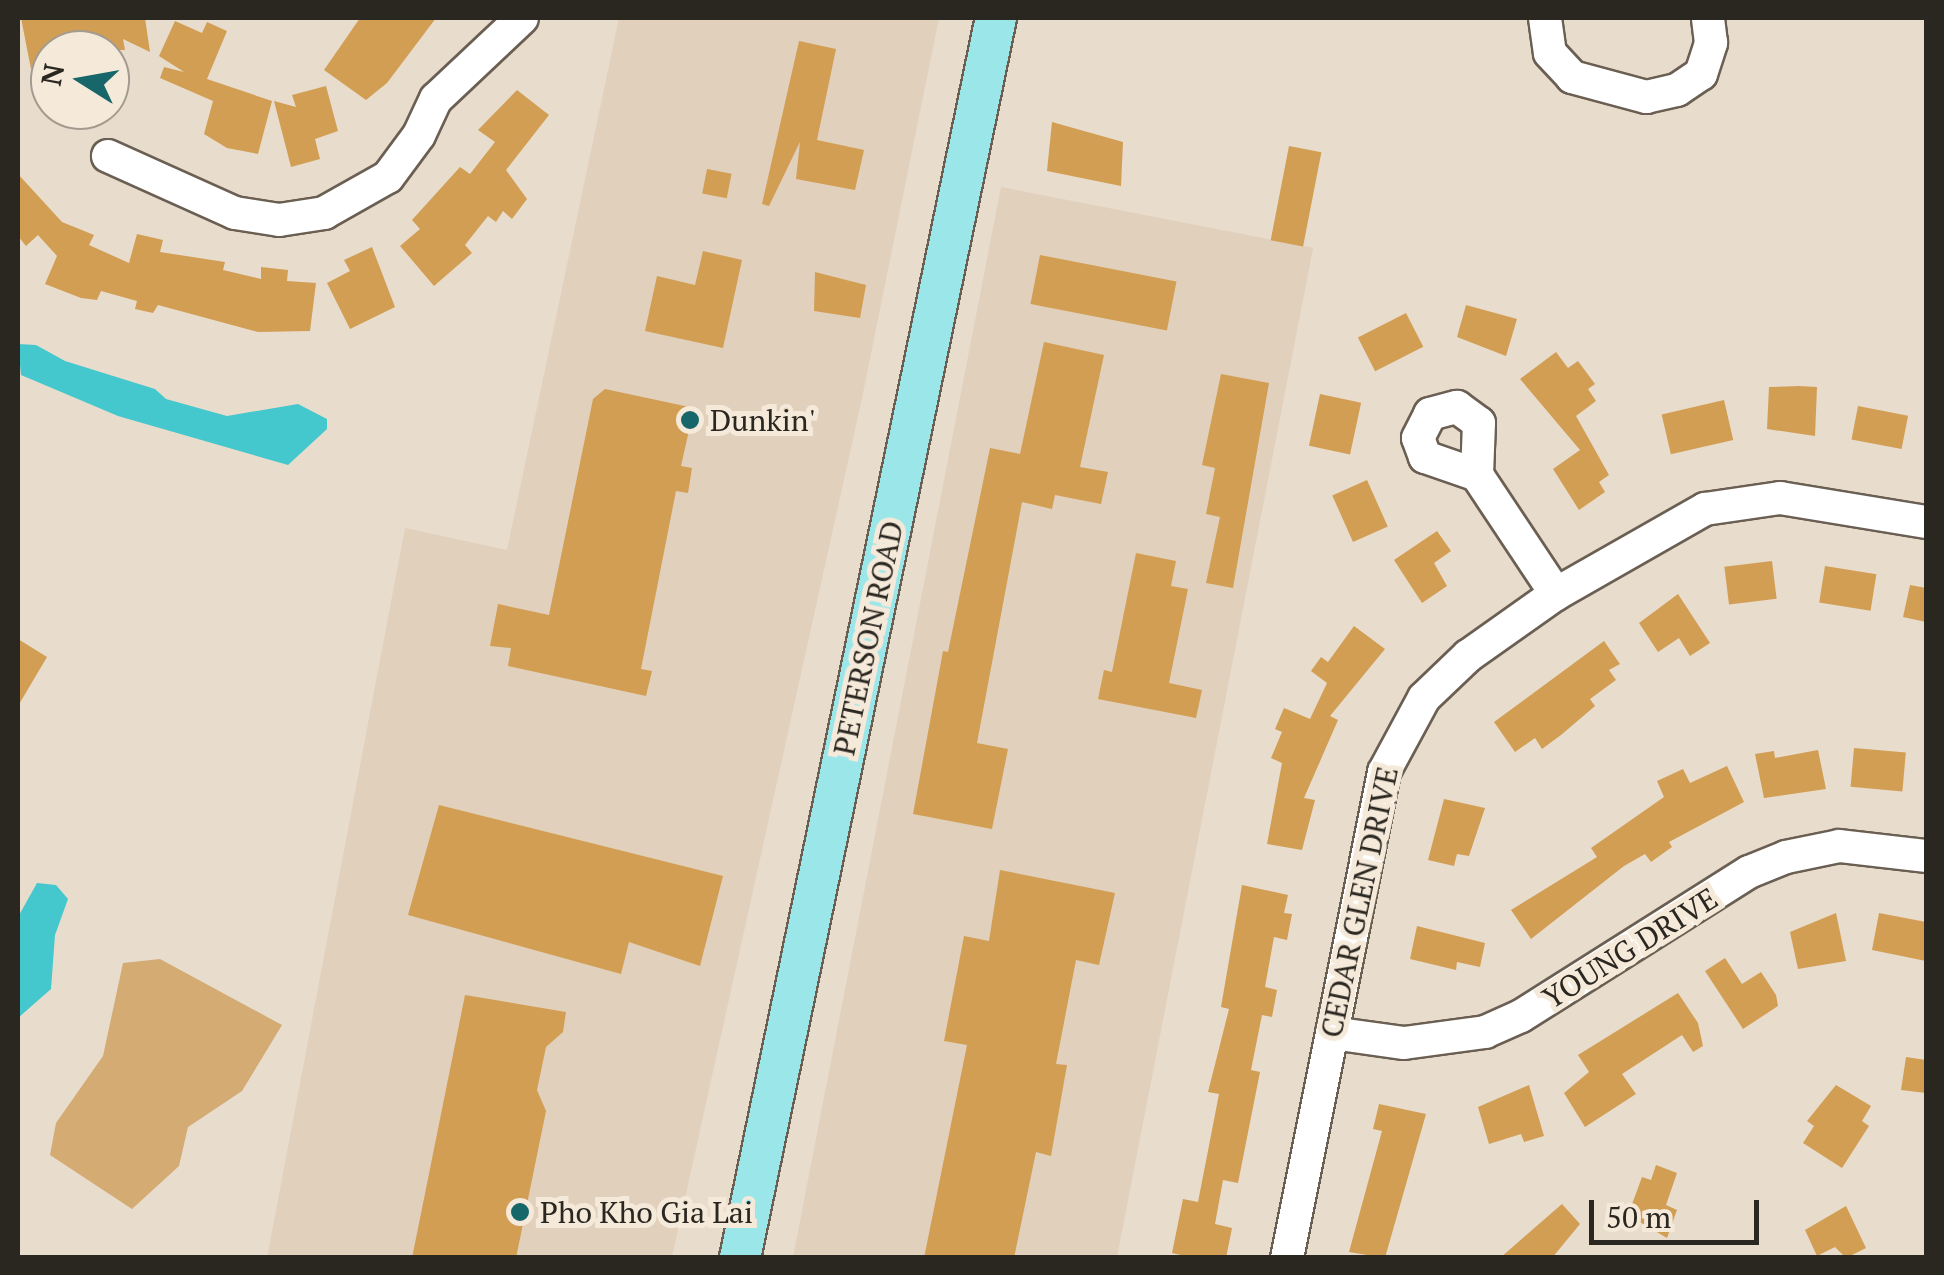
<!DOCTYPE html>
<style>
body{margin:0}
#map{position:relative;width:1944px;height:1275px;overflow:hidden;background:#e8dccd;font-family:"PT Serif",serif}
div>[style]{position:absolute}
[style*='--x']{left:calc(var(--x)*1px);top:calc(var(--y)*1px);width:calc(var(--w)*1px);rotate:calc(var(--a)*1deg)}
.built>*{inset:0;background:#e1d0bb;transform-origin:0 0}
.green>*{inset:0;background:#d3ab73}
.water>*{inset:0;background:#44c7cd}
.building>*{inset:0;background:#d29e53;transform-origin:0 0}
.roads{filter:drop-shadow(2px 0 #6a5f52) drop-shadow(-2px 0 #6a5f52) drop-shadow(0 2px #6a5f52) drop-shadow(0 -2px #6a5f52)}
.minor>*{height:32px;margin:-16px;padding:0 16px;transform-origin:16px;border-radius:16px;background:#fff}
.major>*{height:40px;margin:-20px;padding:0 20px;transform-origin:20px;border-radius:20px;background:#9ae6e9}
.dots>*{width:28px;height:28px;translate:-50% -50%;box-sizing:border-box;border:5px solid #f5e9da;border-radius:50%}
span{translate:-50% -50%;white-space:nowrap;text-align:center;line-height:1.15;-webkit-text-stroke:10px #f5e9da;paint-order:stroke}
.poi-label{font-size:30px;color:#2a2620}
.left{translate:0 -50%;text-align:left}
.street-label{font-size:30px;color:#2a2620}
.frame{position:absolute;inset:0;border:20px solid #2a2620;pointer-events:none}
.north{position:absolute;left:30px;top:30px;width:100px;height:100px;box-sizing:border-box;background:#f5e9da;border:2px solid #a49b90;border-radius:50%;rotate:281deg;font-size:28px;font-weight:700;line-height:40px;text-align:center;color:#2a2620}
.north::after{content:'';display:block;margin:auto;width:35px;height:45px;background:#176669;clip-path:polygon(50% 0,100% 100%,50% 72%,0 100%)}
.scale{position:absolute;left:1589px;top:1200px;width:170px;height:45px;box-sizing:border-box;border:5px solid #2a2620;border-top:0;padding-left:12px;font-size:30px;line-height:35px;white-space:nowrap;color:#2a2620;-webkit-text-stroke:8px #f5e9da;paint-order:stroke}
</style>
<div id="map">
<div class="built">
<i style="clip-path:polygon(619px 18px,939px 18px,862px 398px,672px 1257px,267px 1258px,405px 528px,507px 550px)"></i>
<i style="left:1001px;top:187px;width:318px;height:1091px;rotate:11deg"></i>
</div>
<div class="green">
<i style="clip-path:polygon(160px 959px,282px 1025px,242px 1091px,188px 1127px,179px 1166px,132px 1209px,50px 1155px,56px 1123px,103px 1056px,123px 963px)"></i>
</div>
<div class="water">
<i style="clip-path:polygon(18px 344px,36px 345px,65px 361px,155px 389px,166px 399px,227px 416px,298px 404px,327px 419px,327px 429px,288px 465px,118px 416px,21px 375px)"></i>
<i style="clip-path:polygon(37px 883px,56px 885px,68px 899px,55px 935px,51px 989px,18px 1018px,18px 917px)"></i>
</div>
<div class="building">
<i style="clip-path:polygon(21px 18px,145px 18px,150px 52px,123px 39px,125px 50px,50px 50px,50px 66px,31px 69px)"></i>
<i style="clip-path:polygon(360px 18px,436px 18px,387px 83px,366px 100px,324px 70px)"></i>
<i style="clip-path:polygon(175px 21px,202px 33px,207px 22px,227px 31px,207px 79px,272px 101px,258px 154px,227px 148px,204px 134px,213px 101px,160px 78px,164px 67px,184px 72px,159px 56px)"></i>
<i style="clip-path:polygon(799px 41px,836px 49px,817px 140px,864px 150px,855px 190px,796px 179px,800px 142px,769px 206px,762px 204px)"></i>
<i style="clip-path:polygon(326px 86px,338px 131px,315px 139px,320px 159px,291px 167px,274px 101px,296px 107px,292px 95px)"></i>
<i style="clip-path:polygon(517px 90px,549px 115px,506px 170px,527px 199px,512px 219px,503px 211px,496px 222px,488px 216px,465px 245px,472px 253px,434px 286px,400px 246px,420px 229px,412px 220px,460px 167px,470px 174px,495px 142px,478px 130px)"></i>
<i style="clip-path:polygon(1052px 122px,1123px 142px,1121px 186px,1047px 171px)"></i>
<i style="left:1289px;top:146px;width:33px;height:96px;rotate:11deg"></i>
<i style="left:707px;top:169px;width:25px;height:25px;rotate:11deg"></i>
<i style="clip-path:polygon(18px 174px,62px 222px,94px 235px,89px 245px,129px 263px,137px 234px,163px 240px,160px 252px,225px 262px,223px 270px,261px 279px,261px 267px,288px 270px,287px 281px,316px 283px,310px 331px,258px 332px,158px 305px,153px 313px,135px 309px,137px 301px,101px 291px,97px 300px,81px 298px,45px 284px,57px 256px,38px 235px,26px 246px,18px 236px)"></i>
<i style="clip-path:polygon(372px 247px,395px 307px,350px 329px,327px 283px,350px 271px,344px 260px)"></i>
<i style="clip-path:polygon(703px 251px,742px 260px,723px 348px,645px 331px,657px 276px,695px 285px)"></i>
<i style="left:1040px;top:255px;width:139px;height:50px;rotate:11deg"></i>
<i style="clip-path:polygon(815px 272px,866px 285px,860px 318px,814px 311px)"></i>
<i style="clip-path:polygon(1466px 305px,1517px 319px,1506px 356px,1457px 337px)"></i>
<i style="left:1406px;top:313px;width:38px;height:54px;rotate:63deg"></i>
<i style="clip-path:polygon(1044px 342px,1104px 355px,1080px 467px,1108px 472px,1101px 504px,1055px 495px,1052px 509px,1022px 502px,977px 743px,1008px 749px,992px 829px,913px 814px,943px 651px,948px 652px,990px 448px,1020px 454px)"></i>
<i style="clip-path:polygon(1556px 352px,1568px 368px,1578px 361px,1595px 384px,1588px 389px,1596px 401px,1576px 416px,1609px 475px,1599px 482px,1605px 492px,1579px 510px,1553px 469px,1580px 450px,1520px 379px)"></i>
<i style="clip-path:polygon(1221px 374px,1269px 383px,1233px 588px,1206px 583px,1220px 517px,1206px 514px,1215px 468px,1202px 465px)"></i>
<i style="clip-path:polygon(1799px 386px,1817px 387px,1815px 436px,1767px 429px,1769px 387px)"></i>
<i style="clip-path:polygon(605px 389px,694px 408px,681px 466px,692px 468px,688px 493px,676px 491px,641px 669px,652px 671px,646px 696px,508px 666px,511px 648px,490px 646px,498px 604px,549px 615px,593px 399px)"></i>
<i style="left:1320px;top:394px;width:42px;height:53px;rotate:12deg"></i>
<i style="left:1724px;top:400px;width:41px;height:64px;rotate:77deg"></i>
<i style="left:1858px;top:406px;width:51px;height:34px;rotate:11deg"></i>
<i style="left:1367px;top:480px;width:51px;height:38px;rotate:66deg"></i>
<i style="clip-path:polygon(1437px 531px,1451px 551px,1434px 563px,1447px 586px,1422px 603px,1394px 560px)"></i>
<i style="clip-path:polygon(1136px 553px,1176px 561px,1171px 586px,1188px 589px,1169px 683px,1202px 690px,1196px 718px,1098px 699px,1104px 670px,1112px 672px)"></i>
<i style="left:1772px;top:561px;width:38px;height:48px;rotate:83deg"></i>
<i style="left:1825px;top:566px;width:52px;height:37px;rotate:9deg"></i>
<i style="clip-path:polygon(1910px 585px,1926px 588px,1926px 622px,1903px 617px)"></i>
<i style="clip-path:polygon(1678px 594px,1710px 643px,1690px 656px,1679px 638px,1658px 652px,1639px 623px)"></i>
<i style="clip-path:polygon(1354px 626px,1385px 649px,1330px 716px,1338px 720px,1304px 798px,1315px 800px,1302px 850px,1267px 844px,1282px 763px,1271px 758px,1282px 732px,1275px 729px,1284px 708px,1310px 719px,1327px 683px,1311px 671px,1321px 657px,1328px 662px)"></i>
<i style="clip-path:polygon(18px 639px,47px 657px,18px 706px)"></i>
<i style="clip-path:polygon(1604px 641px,1620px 664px,1609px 670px,1616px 680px,1590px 699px,1595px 706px,1561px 735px,1542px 749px,1535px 738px,1515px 752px,1494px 722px)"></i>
<i style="left:1854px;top:748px;width:52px;height:39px;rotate:5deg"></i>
<i style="clip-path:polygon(1818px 750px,1826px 789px,1764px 798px,1755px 754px,1774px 751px,1775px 758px)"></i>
<i style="clip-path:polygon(1727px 766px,1744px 802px,1669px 842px,1672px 847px,1651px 862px,1645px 854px,1624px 866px,1531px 939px,1511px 910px,1597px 857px,1591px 848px,1664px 797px,1657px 781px,1683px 769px,1690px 783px)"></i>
<i style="clip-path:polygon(1444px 799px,1485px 808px,1469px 856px,1457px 854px,1454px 866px,1428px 860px)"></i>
<i style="clip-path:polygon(439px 805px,723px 876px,700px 966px,629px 942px,621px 974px,408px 915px)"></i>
<i style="clip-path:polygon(1000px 870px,1115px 893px,1099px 965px,1076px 960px,1056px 1064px,1067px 1065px,1051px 1156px,1036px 1152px,1014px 1258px,924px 1258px,967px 1045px,944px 1041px,964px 936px,989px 941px)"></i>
<i style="clip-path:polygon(1242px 885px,1288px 895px,1284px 913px,1292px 914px,1287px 940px,1274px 937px,1265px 987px,1277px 990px,1272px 1017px,1262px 1015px,1251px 1070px,1260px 1072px,1238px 1183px,1223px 1180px,1215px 1224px,1232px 1228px,1226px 1258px,1193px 1258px,1172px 1253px,1183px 1199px,1198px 1202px,1219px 1094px,1208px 1092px,1229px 1009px,1221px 1007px)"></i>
<i style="clip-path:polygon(1836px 913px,1846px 961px,1798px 969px,1790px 932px)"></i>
<i style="clip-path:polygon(1879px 913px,1926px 922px,1926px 961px,1872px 950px)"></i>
<i style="clip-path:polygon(1417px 926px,1485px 943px,1480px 967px,1457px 962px,1456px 970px,1410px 959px)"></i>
<i style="clip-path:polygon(1725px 958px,1742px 984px,1761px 972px,1776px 995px,1778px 1006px,1743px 1029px,1705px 971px)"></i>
<i style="clip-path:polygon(1678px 993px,1698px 1023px,1703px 1046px,1693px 1052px,1682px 1035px,1622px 1074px,1636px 1094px,1585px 1127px,1564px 1093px,1589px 1072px,1578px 1055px)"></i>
<i style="clip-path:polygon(465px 995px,566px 1012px,563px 1032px,546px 1047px,537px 1090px,546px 1111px,516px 1258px,412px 1258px)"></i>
<i style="clip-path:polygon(1906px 1057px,1926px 1060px,1926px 1093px,1901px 1090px)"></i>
<i style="clip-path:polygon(1529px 1085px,1544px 1136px,1524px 1142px,1521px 1134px,1489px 1144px,1478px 1107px)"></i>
<i style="clip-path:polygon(1836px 1085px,1871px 1106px,1862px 1121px,1869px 1126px,1842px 1168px,1803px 1143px,1814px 1126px,1807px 1121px)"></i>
<i style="clip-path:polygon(1379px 1104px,1426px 1114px,1385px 1258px,1349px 1252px,1382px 1131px,1373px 1129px)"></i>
<i style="clip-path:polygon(1656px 1165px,1677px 1173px,1666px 1205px,1677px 1210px,1667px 1238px,1628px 1215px,1642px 1177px,1651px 1180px)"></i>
<i style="clip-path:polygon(1562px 1204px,1580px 1224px,1552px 1258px,1500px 1258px)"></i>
<i style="clip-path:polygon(1846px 1206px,1866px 1248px,1846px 1258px,1835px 1247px,1817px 1256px,1805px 1230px)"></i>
</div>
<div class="roads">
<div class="minor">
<i style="--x:1545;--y:18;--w:35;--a:82"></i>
<i style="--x:1550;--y:53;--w:33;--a:47"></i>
<i style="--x:1572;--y:77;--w:77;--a:15.1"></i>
<i style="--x:1646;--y:97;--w:32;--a:-13"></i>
<i style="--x:1677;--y:90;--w:29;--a:-34"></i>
<i style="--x:1701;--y:74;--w:33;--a:-72"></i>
<i style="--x:1711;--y:43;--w:25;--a:-97"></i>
<i style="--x:108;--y:156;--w:139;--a:24.2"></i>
<i style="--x:235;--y:213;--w:45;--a:9"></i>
<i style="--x:279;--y:220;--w:46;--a:-8.8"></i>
<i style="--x:324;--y:213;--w:73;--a:-29.4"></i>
<i style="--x:388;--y:177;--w:52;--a:-53.6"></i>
<i style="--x:419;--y:135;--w:40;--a:-65"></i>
<i style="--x:436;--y:99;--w:118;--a:-43.3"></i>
<i style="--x:1477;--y:475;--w:55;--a:-160.9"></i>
<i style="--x:1425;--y:457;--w:20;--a:-110"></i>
<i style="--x:1418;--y:438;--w:27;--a:-63"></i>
<i style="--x:1430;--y:414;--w:28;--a:-15"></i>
<i style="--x:1457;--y:407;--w:27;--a:36"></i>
<i style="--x:1479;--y:423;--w:52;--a:92.2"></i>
<i style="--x:1477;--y:475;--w:143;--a:56.4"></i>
<i style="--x:1332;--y:1033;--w:73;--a:7.9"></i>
<i style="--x:1404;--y:1043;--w:82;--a:-7.7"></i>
<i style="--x:1485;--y:1032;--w:39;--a:-24"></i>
<i style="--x:1521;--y:1016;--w:270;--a:-32.3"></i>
<i style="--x:1749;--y:872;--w:40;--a:-22"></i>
<i style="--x:1786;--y:857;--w:54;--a:-11.7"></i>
<i style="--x:1839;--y:846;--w:88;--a:6.6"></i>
<i style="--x:1287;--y:1258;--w:496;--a:-78.7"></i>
<i style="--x:1384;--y:772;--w:84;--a:-61.6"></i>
<i style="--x:1424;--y:698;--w:61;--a:-43.7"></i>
<i style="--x:1468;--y:656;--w:105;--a:-35.3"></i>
<i style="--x:1554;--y:595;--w:174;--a:-29.7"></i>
<i style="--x:1705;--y:509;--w:76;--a:-8.3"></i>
<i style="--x:1780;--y:498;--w:148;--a:9.3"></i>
</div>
<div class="major">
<i style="--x:740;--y:1258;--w:1266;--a:-78.34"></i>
</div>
</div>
<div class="dots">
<i style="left:690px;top:420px;background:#176669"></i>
<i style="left:520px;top:1212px;background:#176669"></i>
</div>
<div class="poi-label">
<span class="left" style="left:710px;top:420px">Dunkin'</span>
<span class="left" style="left:540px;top:1212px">Pho Kho Gia Lai</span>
</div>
<div class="street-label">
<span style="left:868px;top:638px;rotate:-78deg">PETERSON ROAD</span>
<span style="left:1359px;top:902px;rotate:-78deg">CEDAR GLEN DRIVE</span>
<span style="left:1630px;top:948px;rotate:-32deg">YOUNG DRIVE</span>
</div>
<div class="frame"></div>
<div class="north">N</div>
<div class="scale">50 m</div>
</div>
